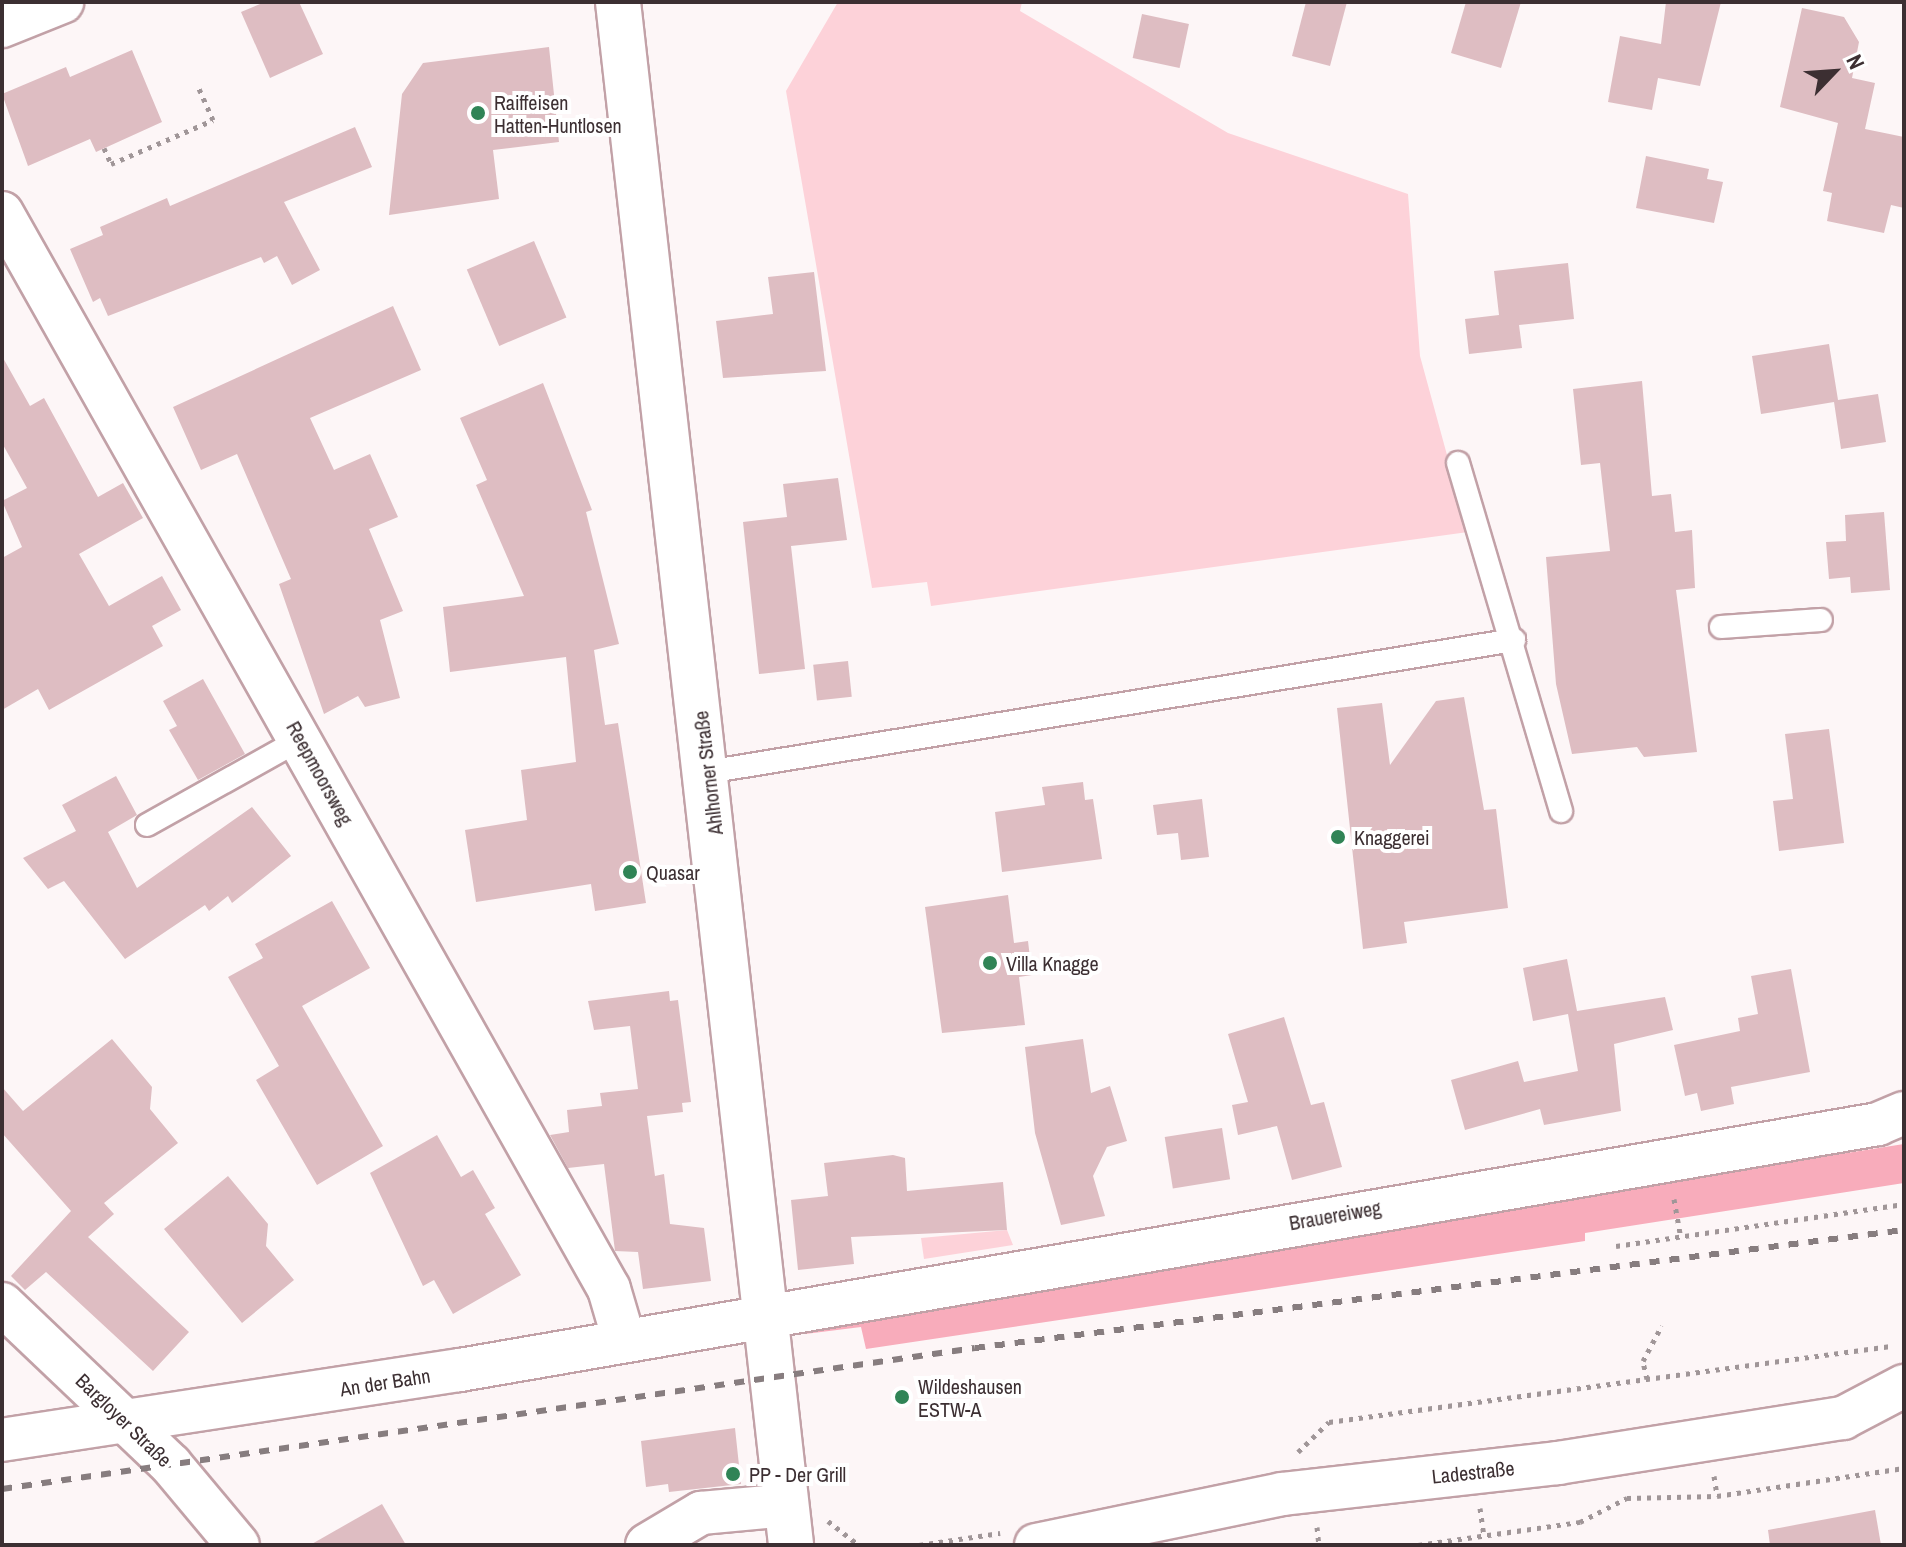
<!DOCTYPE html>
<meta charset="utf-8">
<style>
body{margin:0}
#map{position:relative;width:1906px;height:1547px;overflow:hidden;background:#fdf6f7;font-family:"Archivo Narrow",sans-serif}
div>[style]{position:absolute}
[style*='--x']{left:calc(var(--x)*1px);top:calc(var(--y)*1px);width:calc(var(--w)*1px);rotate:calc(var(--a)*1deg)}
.green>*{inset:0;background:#fdd2d9}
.forest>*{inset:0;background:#f8acbb}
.building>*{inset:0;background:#debdc2;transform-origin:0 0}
.path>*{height:5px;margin-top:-2.5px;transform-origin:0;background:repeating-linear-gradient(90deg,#a09698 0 4px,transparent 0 10px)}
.roads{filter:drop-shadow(2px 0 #c2a1a7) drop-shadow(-2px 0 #c2a1a7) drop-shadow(0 2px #c2a1a7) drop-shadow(0 -2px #c2a1a7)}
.service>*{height:22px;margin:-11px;padding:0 11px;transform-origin:11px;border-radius:11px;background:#fff}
.minor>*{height:42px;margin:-21px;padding:0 21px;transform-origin:21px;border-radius:21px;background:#fff}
.tertiary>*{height:44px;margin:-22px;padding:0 22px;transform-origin:22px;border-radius:22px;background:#fff}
.rail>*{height:6px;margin-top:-3px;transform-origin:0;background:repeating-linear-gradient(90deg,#877d7f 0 10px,transparent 0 20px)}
.dots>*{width:22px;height:22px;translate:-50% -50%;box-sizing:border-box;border:4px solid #fff;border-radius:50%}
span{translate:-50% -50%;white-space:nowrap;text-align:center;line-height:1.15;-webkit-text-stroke:8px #fff;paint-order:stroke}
.poi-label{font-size:20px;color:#3c2f32}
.left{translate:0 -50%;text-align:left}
.street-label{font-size:20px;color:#3c2f32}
.frame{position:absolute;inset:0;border:4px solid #3c2f32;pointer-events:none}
.north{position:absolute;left:1794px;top:32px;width:80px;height:80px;-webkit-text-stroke:6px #fff;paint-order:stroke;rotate:65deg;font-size:22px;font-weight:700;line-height:32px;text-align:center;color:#3c2f32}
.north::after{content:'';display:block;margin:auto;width:28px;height:36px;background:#3c2f32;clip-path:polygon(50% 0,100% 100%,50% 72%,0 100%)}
</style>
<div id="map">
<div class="green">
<i style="clip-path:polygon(838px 2px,1022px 2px,1020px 11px,1228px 133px,1408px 194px,1420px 356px,1468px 532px,931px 606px,927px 582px,872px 588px,786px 91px)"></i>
<i style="clip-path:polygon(1007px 1230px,1013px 1245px,924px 1259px,921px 1238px)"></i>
</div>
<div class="forest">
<i style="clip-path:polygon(1904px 1144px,1904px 1183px,1585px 1233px,1585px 1241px,866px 1349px,861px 1327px,805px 1334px,804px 1325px,1313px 1237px)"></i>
</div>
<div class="building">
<i style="clip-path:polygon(265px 2px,299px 2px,323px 54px,270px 78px,241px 12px)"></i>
<i style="clip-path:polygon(1306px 2px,1347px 2px,1330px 66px,1292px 56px)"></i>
<i style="clip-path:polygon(1466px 2px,1521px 2px,1501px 68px,1451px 53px)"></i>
<i style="clip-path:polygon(1666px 2px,1721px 2px,1700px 86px,1658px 78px,1652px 110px,1608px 102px,1620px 36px,1661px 44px)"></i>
<i style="clip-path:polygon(1802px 8px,1844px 17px,1859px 42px,1852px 78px,1875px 83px,1865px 129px,1904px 137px,1904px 208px,1891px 205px,1884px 233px,1827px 221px,1832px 193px,1823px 191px,1838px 123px,1780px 107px)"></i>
<i style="left:1142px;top:14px;width:48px;height:45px;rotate:12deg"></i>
<i style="clip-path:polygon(549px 47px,559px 142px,493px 150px,499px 199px,389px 215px,402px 94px,423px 63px)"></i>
<i style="clip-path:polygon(132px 50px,162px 122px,96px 152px,90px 139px,28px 166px,2px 94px,66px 67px,70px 77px)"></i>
<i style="clip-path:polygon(355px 127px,372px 167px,284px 202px,320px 270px,292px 285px,277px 256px,264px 263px,261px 257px,108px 316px,100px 298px,93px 302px,70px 249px,103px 235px,100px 227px,167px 198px,170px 206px)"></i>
<i style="clip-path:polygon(1646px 156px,1709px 169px,1707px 179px,1723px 182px,1714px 223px,1636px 208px)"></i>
<i style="left:534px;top:241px;width:83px;height:73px;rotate:67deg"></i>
<i style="clip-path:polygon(1568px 263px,1574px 319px,1519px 325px,1522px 348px,1469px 354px,1465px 319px,1499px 315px,1494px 271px)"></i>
<i style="clip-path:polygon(814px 272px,826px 371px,723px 378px,716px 321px,773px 314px,768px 277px)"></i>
<i style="clip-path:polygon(393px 306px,421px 370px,310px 418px,334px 470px,370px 454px,398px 517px,369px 529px,403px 611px,380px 620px,400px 698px,365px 707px,358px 696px,324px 714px,279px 584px,291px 579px,237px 454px,201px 470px,173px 407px)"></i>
<i style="clip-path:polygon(1829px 344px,1838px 400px,1878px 394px,1886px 442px,1841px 449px,1834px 402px,1761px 414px,1752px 356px)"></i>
<i style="clip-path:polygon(2px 356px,30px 406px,44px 398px,98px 497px,123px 483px,143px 518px,79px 554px,109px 606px,162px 576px,181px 610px,152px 626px,163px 646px,49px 710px,38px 689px,2px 710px,2px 558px,22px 547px,2px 501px,27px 488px,2px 443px)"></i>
<i style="clip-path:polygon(1642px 381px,1652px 496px,1671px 494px,1675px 532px,1692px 530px,1695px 588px,1676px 590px,1697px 752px,1644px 757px,1637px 747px,1572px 754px,1556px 684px,1546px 557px,1610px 551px,1600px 463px,1581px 465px,1573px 389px)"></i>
<i style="clip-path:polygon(543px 383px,592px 510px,586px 512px,619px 644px,594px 650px,605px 725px,618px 723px,646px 903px,595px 911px,591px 884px,476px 902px,465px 830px,527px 820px,521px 770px,576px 762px,566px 657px,450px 672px,443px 607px,524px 596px,476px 485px,487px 480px,460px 418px)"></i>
<i style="clip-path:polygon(838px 478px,847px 540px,791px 546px,805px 669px,759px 674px,743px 522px,787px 517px,783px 484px)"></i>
<i style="clip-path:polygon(1884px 512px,1890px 590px,1851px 593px,1850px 577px,1829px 579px,1826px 542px,1846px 541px,1845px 515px)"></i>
<i style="left:848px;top:661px;width:36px;height:35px;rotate:84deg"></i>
<i style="clip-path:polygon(203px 679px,245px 754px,198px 780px,169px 730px,177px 726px,163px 701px)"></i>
<i style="clip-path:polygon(1464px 697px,1484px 810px,1496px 809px,1508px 908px,1404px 922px,1407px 943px,1363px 949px,1337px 708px,1382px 703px,1390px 765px,1436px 701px)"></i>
<i style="clip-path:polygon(1829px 729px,1844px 843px,1779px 851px,1773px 801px,1793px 799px,1785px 734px)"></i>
<i style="clip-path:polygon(116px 776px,137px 815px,108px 832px,137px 888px,252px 807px,291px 856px,232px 903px,228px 896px,209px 911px,205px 905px,125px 959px,64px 881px,48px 889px,23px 858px,76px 831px,62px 805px)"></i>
<i style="clip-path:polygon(1083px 782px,1085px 800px,1093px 799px,1102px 859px,1002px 872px,995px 812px,1045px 805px,1042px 787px)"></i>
<i style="clip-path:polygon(1202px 799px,1209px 857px,1181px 860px,1178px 833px,1157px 835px,1153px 805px)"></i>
<i style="clip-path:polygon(1008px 895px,1014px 943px,1028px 941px,1032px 975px,1019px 977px,1025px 1025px,942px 1033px,925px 907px)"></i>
<i style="clip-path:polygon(332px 901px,370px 968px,302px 1006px,383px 1146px,317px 1185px,256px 1080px,279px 1066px,228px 977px,263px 958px,255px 944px)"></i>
<i style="clip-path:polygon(1567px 959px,1577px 1011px,1665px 997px,1673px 1030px,1614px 1044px,1621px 1111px,1544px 1125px,1540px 1109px,1465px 1130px,1451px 1080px,1518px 1061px,1524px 1082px,1578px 1071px,1568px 1014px,1533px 1021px,1523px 968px)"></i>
<i style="clip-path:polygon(1791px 969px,1810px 1072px,1731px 1087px,1734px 1104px,1701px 1111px,1697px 1093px,1685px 1096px,1674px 1045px,1740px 1031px,1738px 1018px,1758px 1014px,1751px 976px)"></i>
<i style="clip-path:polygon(669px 991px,670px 1001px,678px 1000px,691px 1102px,682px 1103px,683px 1112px,647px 1116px,655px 1176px,664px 1174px,670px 1224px,704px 1228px,711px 1281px,643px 1289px,638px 1252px,615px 1251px,604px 1164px,568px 1168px,550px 1135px,569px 1132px,567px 1110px,602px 1106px,600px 1093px,638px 1089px,630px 1026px,594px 1030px,588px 1001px)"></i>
<i style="clip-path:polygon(1284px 1017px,1311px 1105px,1324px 1102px,1342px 1167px,1292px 1180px,1277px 1126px,1238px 1135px,1232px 1105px,1248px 1102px,1228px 1034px)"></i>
<i style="clip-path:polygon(112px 1039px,152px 1087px,150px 1109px,178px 1143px,104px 1203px,114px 1214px,88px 1237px,189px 1332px,153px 1371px,46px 1272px,25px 1290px,11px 1276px,71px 1211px,2px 1133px,2px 1087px,23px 1111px)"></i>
<i style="clip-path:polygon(1083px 1039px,1091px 1093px,1110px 1086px,1127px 1141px,1107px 1147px,1093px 1176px,1105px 1216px,1061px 1225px,1035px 1133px,1025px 1047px)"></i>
<i style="left:1222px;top:1128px;width:52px;height:58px;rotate:81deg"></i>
<i style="clip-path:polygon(437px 1135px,461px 1177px,473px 1170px,495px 1208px,485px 1214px,521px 1275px,453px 1314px,434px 1280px,423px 1286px,370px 1173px)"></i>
<i style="clip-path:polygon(893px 1155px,905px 1158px,907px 1191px,1003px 1182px,1007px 1230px,851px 1237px,854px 1264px,798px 1270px,791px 1200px,828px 1196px,824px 1163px)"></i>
<i style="clip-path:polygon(228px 1176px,268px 1224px,266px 1246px,294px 1280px,242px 1323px,164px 1229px)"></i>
<i style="clip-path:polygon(735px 1428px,741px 1484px,669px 1492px,668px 1484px,646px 1487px,641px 1441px)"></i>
<i style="clip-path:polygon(382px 1504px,406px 1545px,310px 1545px)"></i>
<i style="clip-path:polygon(1875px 1510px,1881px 1545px,1770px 1545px,1768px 1530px)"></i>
</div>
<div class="path">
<i style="--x:104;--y:148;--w:17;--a:66"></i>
<i style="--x:111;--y:164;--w:111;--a:-23.3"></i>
<i style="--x:213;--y:120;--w:35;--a:-114"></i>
<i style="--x:1674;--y:1199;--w:39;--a:80"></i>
<i style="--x:1616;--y:1246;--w:291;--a:-8.3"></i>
<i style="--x:1647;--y:1379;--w:18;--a:-103"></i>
<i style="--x:1643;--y:1361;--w:40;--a:-62"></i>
<i style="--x:1298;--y:1452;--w:43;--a:-44.1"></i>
<i style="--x:1329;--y:1422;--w:567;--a:-7.7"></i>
<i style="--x:1714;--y:1476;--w:20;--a:81"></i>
<i style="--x:1480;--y:1508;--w:28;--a:82"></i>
<i style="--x:828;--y:1521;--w:39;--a:38"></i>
<i style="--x:1317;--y:1527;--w:18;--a:84"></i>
<i style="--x:919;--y:1545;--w:82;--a:-8.4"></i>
<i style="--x:1418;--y:1545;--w:164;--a:-8.1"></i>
<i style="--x:1580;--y:1522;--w:53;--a:-27.1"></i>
<i style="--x:1627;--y:1498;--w:90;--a:-1.3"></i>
<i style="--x:1717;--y:1496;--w:189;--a:-8.5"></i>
</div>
<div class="roads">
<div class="service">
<i style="--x:1458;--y:463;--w:363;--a:73.5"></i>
<i style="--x:1721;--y:627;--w:100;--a:-4"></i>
<i style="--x:707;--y:772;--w:818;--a:-9.29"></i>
<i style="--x:147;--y:825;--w:176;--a:-29.2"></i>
</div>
<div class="minor">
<i style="--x:2;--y:26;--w:65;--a:-21.8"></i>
<i style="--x:2;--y:213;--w:1235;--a:60.57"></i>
<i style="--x:609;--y:1289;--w:53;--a:73.6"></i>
<i style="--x:2;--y:1304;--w:233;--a:43.6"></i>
<i style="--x:171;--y:1465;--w:104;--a:50.1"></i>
<i style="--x:2;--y:1440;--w:463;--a:-8.7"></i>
<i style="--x:460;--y:1370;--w:1439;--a:-9.84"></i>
<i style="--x:1878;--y:1124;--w:28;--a:-23"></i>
<i style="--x:647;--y:1545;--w:63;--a:-30.7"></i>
<i style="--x:701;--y:1513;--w:86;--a:-5.3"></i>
<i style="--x:1036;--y:1545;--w:251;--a:-11.7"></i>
<i style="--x:1282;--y:1494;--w:278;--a:-6.4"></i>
<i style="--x:1558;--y:1463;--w:289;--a:-9"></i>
<i style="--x:1843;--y:1418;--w:69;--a:-27.7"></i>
</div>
<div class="tertiary">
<i style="--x:618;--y:2;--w:1553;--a:83.6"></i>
</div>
</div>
<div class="rail">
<i style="--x:2;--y:1489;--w:983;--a:-8.25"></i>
<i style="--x:975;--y:1348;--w:936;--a:-7.24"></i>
</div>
<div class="dots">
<i style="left:478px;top:113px;background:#308456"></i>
<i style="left:1338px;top:837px;background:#308456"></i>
<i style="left:630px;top:872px;background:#308456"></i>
<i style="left:990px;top:963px;background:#308456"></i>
<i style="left:902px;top:1397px;background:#308456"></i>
<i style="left:733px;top:1474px;background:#308456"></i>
</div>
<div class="poi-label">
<span class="left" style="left:494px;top:114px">Raiffeisen<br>Hatten-Huntlosen</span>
<span class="left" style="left:1354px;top:837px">Knaggerei</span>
<span class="left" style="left:646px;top:872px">Quasar</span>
<span class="left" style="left:1006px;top:963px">Villa Knagge</span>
<span class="left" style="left:918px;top:1398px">Wildeshausen<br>ESTW-A</span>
<span class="left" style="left:749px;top:1474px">PP - Der Grill</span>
</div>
<div class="street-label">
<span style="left:320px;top:773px;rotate:61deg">Reepmoorsweg</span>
<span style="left:708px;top:773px;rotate:-97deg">Ahlhorner Straße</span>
<span style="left:1335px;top:1215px;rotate:-10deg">Brauereiweg</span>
<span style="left:385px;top:1382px;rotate:-9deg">An der Bahn</span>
<span style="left:124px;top:1420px;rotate:44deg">Bargloyer Straße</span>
<span style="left:1473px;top:1472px;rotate:-6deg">Ladestraße</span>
</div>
<div class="frame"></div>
<div class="north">N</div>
</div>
